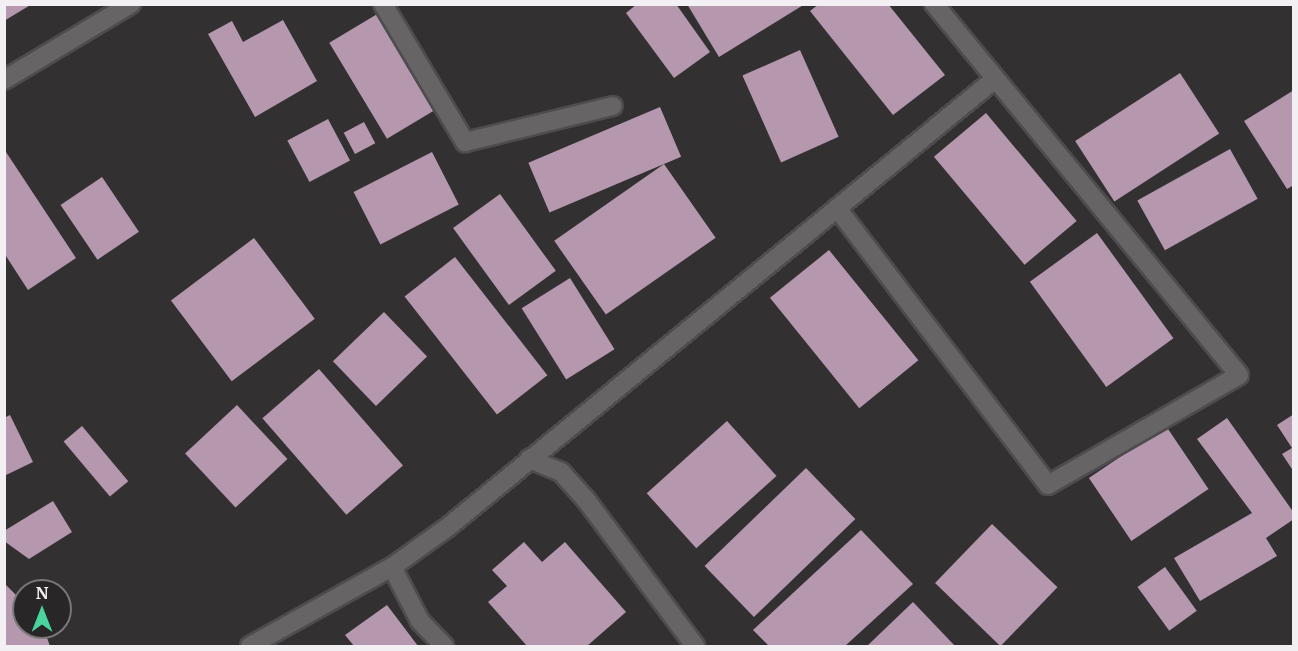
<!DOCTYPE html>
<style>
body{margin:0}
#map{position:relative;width:1298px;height:651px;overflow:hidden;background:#333032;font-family:Merriweather,serif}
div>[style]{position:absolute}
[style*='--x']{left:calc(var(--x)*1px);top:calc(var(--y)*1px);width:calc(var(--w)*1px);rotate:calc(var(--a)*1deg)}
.building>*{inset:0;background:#b598ae;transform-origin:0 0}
.roads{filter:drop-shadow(2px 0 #4e4c4e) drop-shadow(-2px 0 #4e4c4e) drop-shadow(0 2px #4e4c4e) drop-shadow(0 -2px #4e4c4e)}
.street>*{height:18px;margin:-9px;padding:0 9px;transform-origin:9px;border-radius:9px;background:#676466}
span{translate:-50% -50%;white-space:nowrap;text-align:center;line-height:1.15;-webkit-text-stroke:6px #292628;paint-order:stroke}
.frame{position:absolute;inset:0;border:6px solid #f2f0f2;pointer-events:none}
.north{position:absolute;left:12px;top:579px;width:60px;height:60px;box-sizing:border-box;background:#292628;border:2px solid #797779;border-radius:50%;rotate:0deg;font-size:16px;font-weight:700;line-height:24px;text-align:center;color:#f2f0f2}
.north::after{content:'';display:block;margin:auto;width:21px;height:27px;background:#49d49d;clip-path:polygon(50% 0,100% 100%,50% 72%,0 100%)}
</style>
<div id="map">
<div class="building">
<i style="clip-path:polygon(4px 4px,32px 4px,4px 21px)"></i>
<i style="clip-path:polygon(637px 4px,676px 4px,710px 52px,674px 78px,626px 13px)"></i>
<i style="clip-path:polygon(687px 4px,805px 4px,719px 57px)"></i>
<i style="clip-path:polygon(819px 4px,888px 4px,945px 75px,893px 115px,810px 11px)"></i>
<i style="left:379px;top:13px;width:112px;height:58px;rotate:59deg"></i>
<i style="clip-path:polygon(283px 20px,317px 81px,255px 117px,208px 34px,232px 21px,243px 42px)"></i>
<i style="left:800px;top:50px;width:95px;height:63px;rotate:66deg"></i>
<i style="left:1180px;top:73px;width:72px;height:125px;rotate:57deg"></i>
<i style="clip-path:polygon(1294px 90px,1294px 185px,1287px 189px,1244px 121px)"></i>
<i style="left:660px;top:107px;width:54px;height:143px;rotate:67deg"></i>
<i style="left:986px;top:113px;width:141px;height:68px;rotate:50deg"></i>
<i style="left:328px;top:119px;width:47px;height:46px;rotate:62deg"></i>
<i style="left:364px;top:122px;width:24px;height:23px;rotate:62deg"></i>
<i style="clip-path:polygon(4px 149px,76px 258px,28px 290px,4px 253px)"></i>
<i style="left:1230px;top:149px;width:57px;height:106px;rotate:61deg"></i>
<i style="left:432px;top:152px;width:59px;height:88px;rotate:63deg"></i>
<i style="left:664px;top:164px;width:90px;height:134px;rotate:55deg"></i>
<i style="left:102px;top:177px;width:66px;height:50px;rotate:56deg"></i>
<i style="left:500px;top:194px;width:95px;height:58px;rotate:54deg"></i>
<i style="left:1097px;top:233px;width:130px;height:83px;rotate:54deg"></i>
<i style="left:254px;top:238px;width:101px;height:104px;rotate:53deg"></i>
<i style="left:829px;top:250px;width:142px;height:76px;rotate:51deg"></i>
<i style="left:455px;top:257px;width:150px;height:64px;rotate:52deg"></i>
<i style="left:570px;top:278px;width:84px;height:57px;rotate:58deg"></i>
<i style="left:384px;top:312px;width:62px;height:71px;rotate:46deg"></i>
<i style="left:319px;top:369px;width:128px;height:75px;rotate:49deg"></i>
<i style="left:237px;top:405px;width:74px;height:71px;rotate:47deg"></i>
<i style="clip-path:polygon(1294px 414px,1294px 472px,1282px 454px,1292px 448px,1277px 425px)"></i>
<i style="clip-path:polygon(10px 415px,33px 462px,4px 476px,4px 418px)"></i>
<i style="clip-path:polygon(1227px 418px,1294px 513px,1294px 519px,1266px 538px,1277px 556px,1200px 601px,1174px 558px,1252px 513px,1197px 439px)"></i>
<i style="left:727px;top:421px;width:74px;height:108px;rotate:48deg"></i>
<i style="left:82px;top:426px;width:72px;height:24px;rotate:50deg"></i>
<i style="left:1166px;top:426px;width:76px;height:93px;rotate:56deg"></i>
<i style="left:806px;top:468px;width:71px;height:141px;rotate:46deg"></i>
<i style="clip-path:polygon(53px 501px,72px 532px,29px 559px,4px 541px,4px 531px)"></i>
<i style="left:992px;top:524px;width:91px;height:82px;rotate:44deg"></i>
<i style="clip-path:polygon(861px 530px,913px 584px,845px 646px,769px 646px,753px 630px)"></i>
<i style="clip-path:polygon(524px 542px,542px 562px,565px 542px,626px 612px,587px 646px,527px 646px,488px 602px,507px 586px,492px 570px)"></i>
<i style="left:1165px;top:567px;width:54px;height:34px;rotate:54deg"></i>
<i style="clip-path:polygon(4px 583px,24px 603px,24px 627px,43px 627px,50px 646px,4px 646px)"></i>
<i style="clip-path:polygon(913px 602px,955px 646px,867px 646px)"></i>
<i style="clip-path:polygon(387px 605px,418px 646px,354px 646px,345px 635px)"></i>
</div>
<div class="roads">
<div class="street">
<i style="--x:383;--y:4;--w:161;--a:59.3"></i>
<i style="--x:465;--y:142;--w:152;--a:-13.7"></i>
<i style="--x:4;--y:80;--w:148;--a:-30.9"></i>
<i style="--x:837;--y:208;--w:348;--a:52.7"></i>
<i style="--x:1048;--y:485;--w:220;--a:-29.9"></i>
<i style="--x:1239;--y:375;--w:480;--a:-129.4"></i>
<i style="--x:529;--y:459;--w:35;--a:22"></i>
<i style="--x:561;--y:472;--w:39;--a:48"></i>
<i style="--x:587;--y:501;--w:181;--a:53.3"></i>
<i style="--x:392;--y:567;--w:61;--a:62.6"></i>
<i style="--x:420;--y:621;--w:35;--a:46"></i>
<i style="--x:250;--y:646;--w:162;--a:-29.1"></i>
<i style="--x:392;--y:567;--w:69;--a:-35.5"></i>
<i style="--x:448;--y:527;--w:707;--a:-39.32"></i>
</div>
</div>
<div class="frame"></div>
<div class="north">N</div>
</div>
